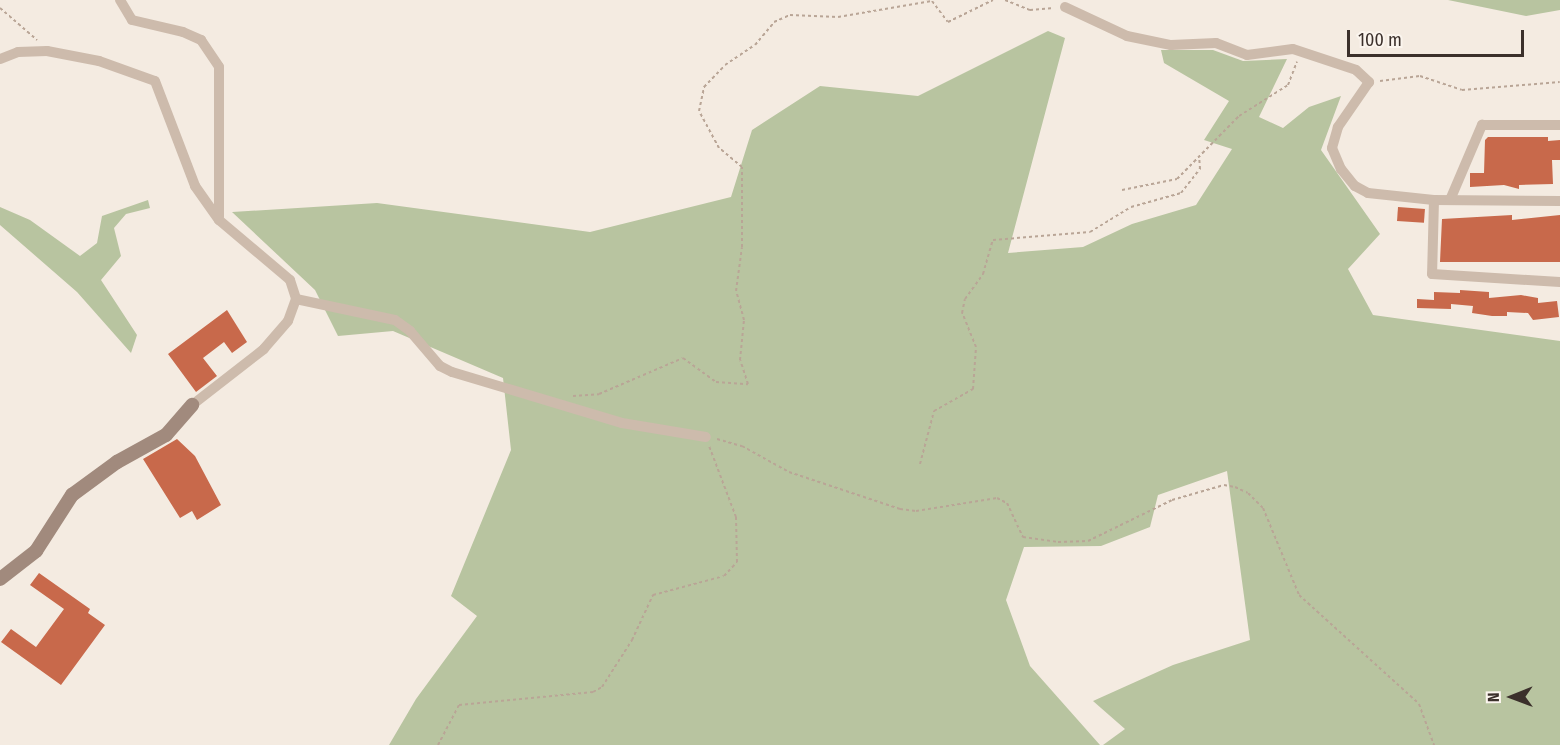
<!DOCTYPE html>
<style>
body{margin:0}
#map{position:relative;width:1560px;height:745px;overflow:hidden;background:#f4ebe1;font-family:"Fira Sans Condensed",sans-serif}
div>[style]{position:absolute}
.green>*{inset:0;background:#b8c4a0}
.building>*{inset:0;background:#c8694b;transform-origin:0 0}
.path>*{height:2px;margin-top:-1px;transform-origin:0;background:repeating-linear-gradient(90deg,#b9a596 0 3px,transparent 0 6px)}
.street>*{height:10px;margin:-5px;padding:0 5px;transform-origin:5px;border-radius:5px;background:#cdbbac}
.secondary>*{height:14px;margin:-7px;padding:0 7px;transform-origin:7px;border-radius:7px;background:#a18a7d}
span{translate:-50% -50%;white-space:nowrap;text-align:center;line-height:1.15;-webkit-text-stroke:4.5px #fbf5ee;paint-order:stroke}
.north{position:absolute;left:1482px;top:667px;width:60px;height:60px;-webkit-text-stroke:4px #fbf5ee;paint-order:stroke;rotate:269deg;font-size:16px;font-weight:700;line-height:24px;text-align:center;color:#3b302b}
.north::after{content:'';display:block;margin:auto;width:21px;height:27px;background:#3b302b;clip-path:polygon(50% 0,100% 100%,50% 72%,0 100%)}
.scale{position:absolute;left:1347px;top:30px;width:177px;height:27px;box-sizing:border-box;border:3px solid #3b302b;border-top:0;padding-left:8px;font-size:18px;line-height:21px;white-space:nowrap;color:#3b302b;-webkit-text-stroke:4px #fbf5ee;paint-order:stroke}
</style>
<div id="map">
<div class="green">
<i style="clip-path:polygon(1448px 0,1560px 0,1560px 10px,1526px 16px)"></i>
<i style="clip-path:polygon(1048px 31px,1065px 38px,1008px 253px,1083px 247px,1132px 224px,1196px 205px,1232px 149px,1204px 140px,1229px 101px,1164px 63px,1161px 50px,1213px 50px,1243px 61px,1287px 59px,1259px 117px,1283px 128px,1309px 107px,1341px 96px,1321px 150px,1380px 234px,1348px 269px,1373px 315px,1560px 341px,1560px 745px,1103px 745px,1125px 729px,1093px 701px,1173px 665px,1250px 640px,1227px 471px,1158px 495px,1150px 527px,1101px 546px,1024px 547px,1006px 600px,1030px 666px,1100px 745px,389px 745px,416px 699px,477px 616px,451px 596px,511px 450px,503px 378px,393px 331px,338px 336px,315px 290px,232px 212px,377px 203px,590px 232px,731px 197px,752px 130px,820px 86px,918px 96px)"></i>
<i style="clip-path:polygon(148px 200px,150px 208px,126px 214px,114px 228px,121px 256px,101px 280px,137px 335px,131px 353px,77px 292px,0 225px,0 207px,30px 220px,80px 256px,97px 243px,102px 216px)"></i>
</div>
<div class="building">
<i style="clip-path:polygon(1488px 137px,1548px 137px,1548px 141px,1560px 140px,1560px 160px,1552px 160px,1553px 184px,1519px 185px,1519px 189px,1504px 185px,1470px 187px,1470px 173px,1484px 173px,1485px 140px)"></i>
<i style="left:1398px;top:207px;width:27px;height:14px;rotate:4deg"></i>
<i style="clip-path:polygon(1512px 215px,1512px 220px,1560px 215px,1560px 262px,1440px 262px,1442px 219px)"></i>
<i style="clip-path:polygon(1460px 290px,1489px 292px,1489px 298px,1521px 295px,1538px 298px,1538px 303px,1557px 301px,1559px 317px,1533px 320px,1528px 313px,1507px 312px,1507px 316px,1492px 316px,1472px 313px,1473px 306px,1451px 304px,1451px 309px,1417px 308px,1417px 299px,1434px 300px,1434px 292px,1460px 293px)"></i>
<i style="clip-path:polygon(227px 310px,247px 342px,232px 353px,224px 342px,203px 358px,217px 376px,196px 392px,168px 354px)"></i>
<i style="clip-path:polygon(177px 439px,195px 456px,221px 505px,197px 520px,192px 511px,180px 518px,143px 459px)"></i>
<i style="clip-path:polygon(39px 573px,90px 609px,88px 613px,105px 625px,61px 685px,1px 642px,11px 629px,36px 647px,64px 609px,30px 585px)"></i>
</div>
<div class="path">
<i style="left:1005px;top:0;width:27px;rotate:22deg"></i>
<i style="left:1030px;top:10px;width:24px;rotate:-5deg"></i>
<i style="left:0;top:8px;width:49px;rotate:40.9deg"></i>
<i style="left:1380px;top:81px;width:40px;rotate:-7.1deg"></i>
<i style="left:1420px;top:76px;width:44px;rotate:18.4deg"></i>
<i style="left:1462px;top:90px;width:98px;rotate:-4.7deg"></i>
<i style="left:1122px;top:190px;width:56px;rotate:-11.3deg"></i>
<i style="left:1177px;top:179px;width:88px;rotate:-45.5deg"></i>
<i style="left:1239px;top:116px;width:58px;rotate:-32.3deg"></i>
<i style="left:1288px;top:85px;width:25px;rotate:-69deg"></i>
<i style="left:573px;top:396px;width:26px;rotate:-4deg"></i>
<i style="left:599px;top:394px;width:91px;rotate:-23.2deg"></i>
<i style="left:683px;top:358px;width:41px;rotate:36deg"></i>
<i style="left:716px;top:382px;width:32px;rotate:4deg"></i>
<i style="left:748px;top:384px;width:25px;rotate:-108deg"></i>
<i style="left:740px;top:360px;width:40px;rotate:-84.3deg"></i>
<i style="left:744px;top:320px;width:30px;rotate:-105deg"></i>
<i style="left:736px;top:291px;width:44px;rotate:-82.2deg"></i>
<i style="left:742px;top:247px;width:80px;rotate:-90deg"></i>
<i style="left:742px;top:167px;width:30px;rotate:-140deg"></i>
<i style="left:719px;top:148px;width:42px;rotate:-118.4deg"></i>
<i style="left:699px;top:111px;width:25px;rotate:-78deg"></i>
<i style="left:704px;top:87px;width:30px;rotate:-46deg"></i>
<i style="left:725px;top:65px;width:36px;rotate:-34deg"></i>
<i style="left:755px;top:45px;width:30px;rotate:-50deg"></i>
<i style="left:774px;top:22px;width:17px;rotate:-24deg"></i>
<i style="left:790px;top:15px;width:48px;rotate:2.4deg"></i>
<i style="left:838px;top:17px;width:95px;rotate:-9.7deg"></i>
<i style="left:932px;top:1px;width:26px;rotate:53deg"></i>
<i style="left:948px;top:22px;width:50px;rotate:-26.1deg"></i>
<i style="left:717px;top:439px;width:26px;rotate:16deg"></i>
<i style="left:742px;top:446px;width:54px;rotate:29deg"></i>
<i style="left:789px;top:472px;width:117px;rotate:18.4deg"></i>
<i style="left:900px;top:509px;width:16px;rotate:7deg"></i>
<i style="left:916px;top:511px;width:82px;rotate:-9.1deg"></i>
<i style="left:997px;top:498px;width:11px;rotate:27deg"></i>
<i style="left:1007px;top:503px;width:38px;rotate:65deg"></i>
<i style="left:1023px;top:537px;width:35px;rotate:8deg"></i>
<i style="left:1058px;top:542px;width:30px;rotate:-2deg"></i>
<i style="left:1088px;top:541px;width:93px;rotate:-26deg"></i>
<i style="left:1172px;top:500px;width:54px;rotate:-16.1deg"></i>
<i style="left:1224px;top:485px;width:11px;rotate:10deg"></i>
<i style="left:1235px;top:487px;width:14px;rotate:25deg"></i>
<i style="left:1248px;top:493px;width:21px;rotate:45deg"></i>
<i style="left:1263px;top:508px;width:94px;rotate:67.5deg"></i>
<i style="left:1299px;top:595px;width:162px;rotate:42.2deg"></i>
<i style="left:1419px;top:704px;width:44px;rotate:69.9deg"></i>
<i style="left:920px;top:464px;width:55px;rotate:-75.2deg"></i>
<i style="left:934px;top:411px;width:45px;rotate:-29.4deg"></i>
<i style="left:973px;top:389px;width:42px;rotate:-85.9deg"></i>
<i style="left:976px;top:347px;width:37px;rotate:-112deg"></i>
<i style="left:962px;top:313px;width:14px;rotate:-78deg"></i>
<i style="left:965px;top:299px;width:31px;rotate:-54deg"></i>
<i style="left:983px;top:274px;width:35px;rotate:-74deg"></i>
<i style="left:993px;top:240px;width:97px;rotate:-4.7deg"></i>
<i style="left:1090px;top:232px;width:48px;rotate:-31.4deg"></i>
<i style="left:1131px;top:207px;width:52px;rotate:-15.6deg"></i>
<i style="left:1181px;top:193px;width:31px;rotate:-52deg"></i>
<i style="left:1200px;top:169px;width:13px;rotate:-94deg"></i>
<i style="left:438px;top:745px;width:45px;rotate:-62.3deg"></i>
<i style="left:459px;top:705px;width:135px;rotate:-5.5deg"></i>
<i style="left:593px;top:692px;width:10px;rotate:-29deg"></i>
<i style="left:602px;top:687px;width:56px;rotate:-57.4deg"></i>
<i style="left:632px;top:640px;width:50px;rotate:-65deg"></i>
<i style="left:653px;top:595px;width:73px;rotate:-15deg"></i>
<i style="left:724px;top:576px;width:19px;rotate:-47deg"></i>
<i style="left:737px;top:562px;width:45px;rotate:-91.3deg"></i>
<i style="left:736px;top:517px;width:76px;rotate:-110.8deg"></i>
</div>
<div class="street">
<i style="left:120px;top:0;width:23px;rotate:59deg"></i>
<i style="left:132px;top:20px;width:52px;rotate:13.2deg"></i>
<i style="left:183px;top:32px;width:20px;rotate:24deg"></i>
<i style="left:201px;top:40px;width:32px;rotate:56deg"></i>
<i style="left:219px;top:67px;width:150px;rotate:90deg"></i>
<i style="left:1065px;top:7px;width:68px;rotate:25.1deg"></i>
<i style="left:1127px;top:36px;width:45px;rotate:11.6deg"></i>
<i style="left:1171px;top:45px;width:45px;rotate:-2.5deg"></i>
<i style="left:1216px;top:43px;width:33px;rotate:21deg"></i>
<i style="left:1247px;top:55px;width:46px;rotate:-7.4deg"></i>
<i style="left:1293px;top:49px;width:66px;rotate:18.4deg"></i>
<i style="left:1356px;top:70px;width:18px;rotate:43deg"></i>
<i style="left:1369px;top:82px;width:55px;rotate:124.6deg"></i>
<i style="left:1338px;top:127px;width:22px;rotate:106deg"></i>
<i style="left:1332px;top:148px;width:23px;rotate:67deg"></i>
<i style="left:1341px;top:169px;width:22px;rotate:51deg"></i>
<i style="left:1355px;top:186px;width:15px;rotate:28deg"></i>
<i style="left:1368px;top:193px;width:66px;rotate:6.1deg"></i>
<i style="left:1434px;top:200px;width:126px;rotate:0.5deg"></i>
<i style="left:0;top:59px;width:19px;rotate:-21deg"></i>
<i style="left:18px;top:52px;width:29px;rotate:-2deg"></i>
<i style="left:47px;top:51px;width:53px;rotate:10.9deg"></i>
<i style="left:99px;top:61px;width:59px;rotate:19.7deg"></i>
<i style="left:155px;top:81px;width:112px;rotate:69.1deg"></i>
<i style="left:195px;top:186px;width:42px;rotate:54.8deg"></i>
<i style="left:219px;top:220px;width:93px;rotate:40.2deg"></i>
<i style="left:290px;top:280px;width:20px;rotate:72deg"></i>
<i style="left:296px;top:299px;width:23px;rotate:110deg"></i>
<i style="left:288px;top:321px;width:37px;rotate:131deg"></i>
<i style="left:264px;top:349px;width:91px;rotate:142.1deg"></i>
<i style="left:1434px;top:200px;width:74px;rotate:91.5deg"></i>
<i style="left:1432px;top:274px;width:128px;rotate:3.6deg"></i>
<i style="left:1450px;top:200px;width:82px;rotate:-66.9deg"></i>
<i style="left:1482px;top:125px;width:78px"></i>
<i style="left:296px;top:299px;width:101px;rotate:12deg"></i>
<i style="left:395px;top:320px;width:19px;rotate:36deg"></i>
<i style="left:410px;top:331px;width:46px;rotate:49.4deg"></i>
<i style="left:440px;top:366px;width:13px;rotate:27deg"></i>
<i style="left:452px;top:372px;width:177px;rotate:16.7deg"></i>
<i style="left:622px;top:423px;width:85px;rotate:9.5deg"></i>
</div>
<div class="secondary">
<i style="left:0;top:579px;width:46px;rotate:-37.9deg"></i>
<i style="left:36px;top:551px;width:67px;rotate:-57.3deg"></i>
<i style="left:72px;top:495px;width:56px;rotate:-36.3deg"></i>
<i style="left:117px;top:462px;width:56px;rotate:-28.9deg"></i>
<i style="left:166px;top:435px;width:40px;rotate:-49deg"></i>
</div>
<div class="north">N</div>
<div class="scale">100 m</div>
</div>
